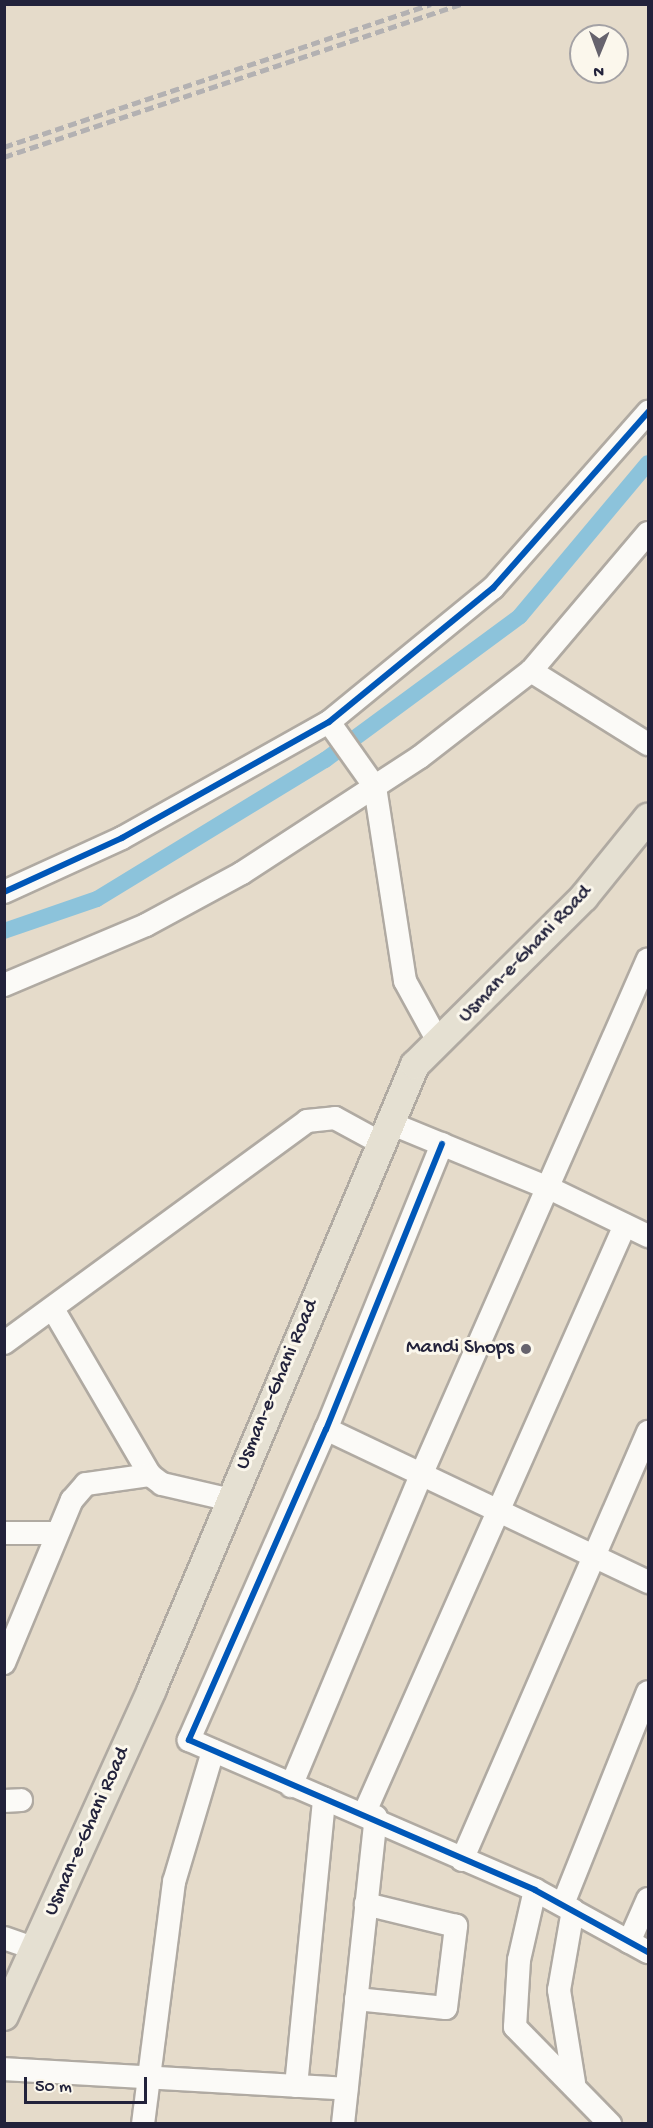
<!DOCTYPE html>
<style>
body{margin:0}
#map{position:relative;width:653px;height:2128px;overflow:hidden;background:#e5dbca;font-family:"Gochi Hand",sans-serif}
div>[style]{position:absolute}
.canal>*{height:16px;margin:-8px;padding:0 8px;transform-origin:8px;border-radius:8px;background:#8cc3db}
.roads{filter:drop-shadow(2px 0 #b0aaa2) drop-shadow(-2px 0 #b0aaa2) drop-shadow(0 2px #b0aaa2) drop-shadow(0 -2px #b0aaa2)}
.minor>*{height:22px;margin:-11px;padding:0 11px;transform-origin:11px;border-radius:11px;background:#fbfaf7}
.major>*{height:28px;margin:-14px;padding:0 14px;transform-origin:14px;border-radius:14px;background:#e5e0d2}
.rail>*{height:4.5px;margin-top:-2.25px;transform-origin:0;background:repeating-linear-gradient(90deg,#b3b1b2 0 9px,transparent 0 13.5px)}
.cycleway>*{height:6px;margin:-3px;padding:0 3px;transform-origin:3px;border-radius:3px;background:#0057b8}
.dots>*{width:16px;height:16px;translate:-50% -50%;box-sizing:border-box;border:3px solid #fbf7ec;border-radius:50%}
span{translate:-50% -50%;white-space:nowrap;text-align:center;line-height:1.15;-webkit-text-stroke:6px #fbf7ec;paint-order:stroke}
.street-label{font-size:21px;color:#22223b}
.poi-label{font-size:21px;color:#22223b}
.right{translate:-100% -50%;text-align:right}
.frame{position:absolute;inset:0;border:6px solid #22223b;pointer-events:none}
.north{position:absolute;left:569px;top:24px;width:60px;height:60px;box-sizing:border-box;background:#fbf7ec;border:2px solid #a4a2a5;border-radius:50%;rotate:181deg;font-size:16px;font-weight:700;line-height:24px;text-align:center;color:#22223b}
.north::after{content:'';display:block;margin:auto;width:21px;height:27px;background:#66636d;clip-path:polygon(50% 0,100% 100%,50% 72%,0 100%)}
.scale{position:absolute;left:24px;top:2077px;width:123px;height:27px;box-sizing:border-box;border:3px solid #22223b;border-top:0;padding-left:8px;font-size:18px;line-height:21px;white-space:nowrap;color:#22223b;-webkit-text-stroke:4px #fbf7ec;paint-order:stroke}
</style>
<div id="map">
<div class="canal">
<i style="left:4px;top:931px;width:98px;rotate:-19deg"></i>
<i style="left:97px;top:899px;width:267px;rotate:-31.4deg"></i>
<i style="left:325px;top:760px;width:242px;rotate:-36.4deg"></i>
<i style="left:520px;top:616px;width:199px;rotate:-50.1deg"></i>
</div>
<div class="roads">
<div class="minor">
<i style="left:531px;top:671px;width:138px;rotate:32deg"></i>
<i style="left:329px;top:722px;width:80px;rotate:54.7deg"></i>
<i style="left:375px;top:787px;width:196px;rotate:81.2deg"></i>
<i style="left:405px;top:981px;width:71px;rotate:61.3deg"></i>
<i style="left:4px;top:892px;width:130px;rotate:-24.6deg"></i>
<i style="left:122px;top:838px;width:237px;rotate:-29.3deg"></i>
<i style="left:329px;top:722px;width:212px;rotate:-39.3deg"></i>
<i style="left:493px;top:588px;width:235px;rotate:-48.6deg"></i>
<i style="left:4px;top:985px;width:154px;rotate:-22.9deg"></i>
<i style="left:146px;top:925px;width:109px;rotate:-28.4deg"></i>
<i style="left:242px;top:873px;width:212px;rotate:-33.1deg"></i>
<i style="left:420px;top:757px;width:140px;rotate:-37.8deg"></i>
<i style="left:531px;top:671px;width:181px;rotate:-49.7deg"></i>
<i style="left:390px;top:1123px;width:174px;rotate:22.3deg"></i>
<i style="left:551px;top:1189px;width:108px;rotate:25.9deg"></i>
<i style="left:442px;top:1144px;width:308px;rotate:112.1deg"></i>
<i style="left:326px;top:1429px;width:340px;rotate:113.8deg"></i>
<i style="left:189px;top:1740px;width:377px;rotate:23.4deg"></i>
<i style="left:535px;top:1890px;width:129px;rotate:28.8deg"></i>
<i style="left:53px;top:1309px;width:192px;rotate:59.7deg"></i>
<i style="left:150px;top:1475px;width:15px;rotate:37deg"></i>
<i style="left:162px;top:1484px;width:71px;rotate:13.1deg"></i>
<i style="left:4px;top:1343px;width:376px;rotate:-36.2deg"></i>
<i style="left:307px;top:1121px;width:28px;rotate:-6deg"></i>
<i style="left:335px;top:1118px;width:52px;rotate:28.5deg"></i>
<i style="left:326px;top:1429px;width:357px;rotate:25.4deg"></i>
<i style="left:4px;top:1533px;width:53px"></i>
<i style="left:4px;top:1663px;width:177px;rotate:-67.4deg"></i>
<i style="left:72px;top:1500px;width:21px;rotate:-49deg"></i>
<i style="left:86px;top:1484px;width:65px;rotate:-8deg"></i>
<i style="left:291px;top:1786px;width:339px;rotate:-67.3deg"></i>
<i style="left:422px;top:1473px;width:561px;rotate:-66.27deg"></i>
<i style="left:4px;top:1801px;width:17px;rotate:-3deg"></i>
<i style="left:364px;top:1814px;width:644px;rotate:-66.1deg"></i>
<i style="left:462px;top:1860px;width:467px;rotate:-66.5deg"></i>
<i style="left:535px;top:1890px;width:72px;rotate:102.9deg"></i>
<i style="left:519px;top:1960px;width:67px;rotate:93.4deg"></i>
<i style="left:515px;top:2027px;width:136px;rotate:45.6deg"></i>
<i style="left:563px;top:1904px;width:228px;rotate:-68.2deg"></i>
<i style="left:573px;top:1910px;width:81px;rotate:99.9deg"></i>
<i style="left:559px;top:1990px;width:94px;rotate:80.8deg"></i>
<i style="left:4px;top:1938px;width:34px;rotate:19deg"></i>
<i style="left:629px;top:1942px;width:47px;rotate:-66.2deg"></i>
<i style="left:356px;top:1999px;width:90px;rotate:5.7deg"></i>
<i style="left:446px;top:2008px;width:83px;rotate:-83deg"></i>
<i style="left:456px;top:1926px;width:93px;rotate:-166.3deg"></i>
<i style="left:4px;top:2069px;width:343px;rotate:3.3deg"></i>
<i style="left:296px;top:2086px;width:289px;rotate:-84.4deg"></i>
<i style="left:143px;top:2124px;width:244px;rotate:-82.7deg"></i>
<i style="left:174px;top:1882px;width:137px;rotate:-73.4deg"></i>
<i style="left:343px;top:2124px;width:309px;rotate:-83.9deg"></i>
</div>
<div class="major">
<i style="left:4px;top:2016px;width:359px;rotate:-65.6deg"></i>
<i style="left:152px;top:1689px;width:677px;rotate:-67.15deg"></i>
<i style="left:415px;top:1065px;width:238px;rotate:-44.8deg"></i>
<i style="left:584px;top:897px;width:102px;rotate:-51deg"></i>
</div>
</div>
<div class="rail">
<i style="left:4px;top:147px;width:450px;rotate:-18.5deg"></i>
<i style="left:4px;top:157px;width:483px;rotate:-18.5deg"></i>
</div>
<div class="cycleway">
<i style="left:4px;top:892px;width:130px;rotate:-24.6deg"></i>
<i style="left:122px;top:838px;width:237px;rotate:-29.3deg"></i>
<i style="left:329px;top:722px;width:212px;rotate:-39.3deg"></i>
<i style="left:493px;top:588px;width:235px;rotate:-48.6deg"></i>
<i style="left:442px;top:1144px;width:308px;rotate:112.1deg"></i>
<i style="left:326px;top:1429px;width:340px;rotate:113.8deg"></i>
<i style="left:189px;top:1740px;width:377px;rotate:23.4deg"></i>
<i style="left:535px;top:1890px;width:129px;rotate:28.8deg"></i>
</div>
<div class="dots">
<i style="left:526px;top:1349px;background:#66636d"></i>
</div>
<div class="street-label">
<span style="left:526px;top:955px;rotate:-46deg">Usman-e-Ghani Road</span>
<span style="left:278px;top:1385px;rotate:-67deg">Usman-e-Ghani Road</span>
<span style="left:88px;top:1832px;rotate:-66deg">Usman-e-Ghani Road</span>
</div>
<div class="poi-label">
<span class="right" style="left:514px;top:1349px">Mandi Shops</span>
</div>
<div class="frame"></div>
<div class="north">N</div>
<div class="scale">50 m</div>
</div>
